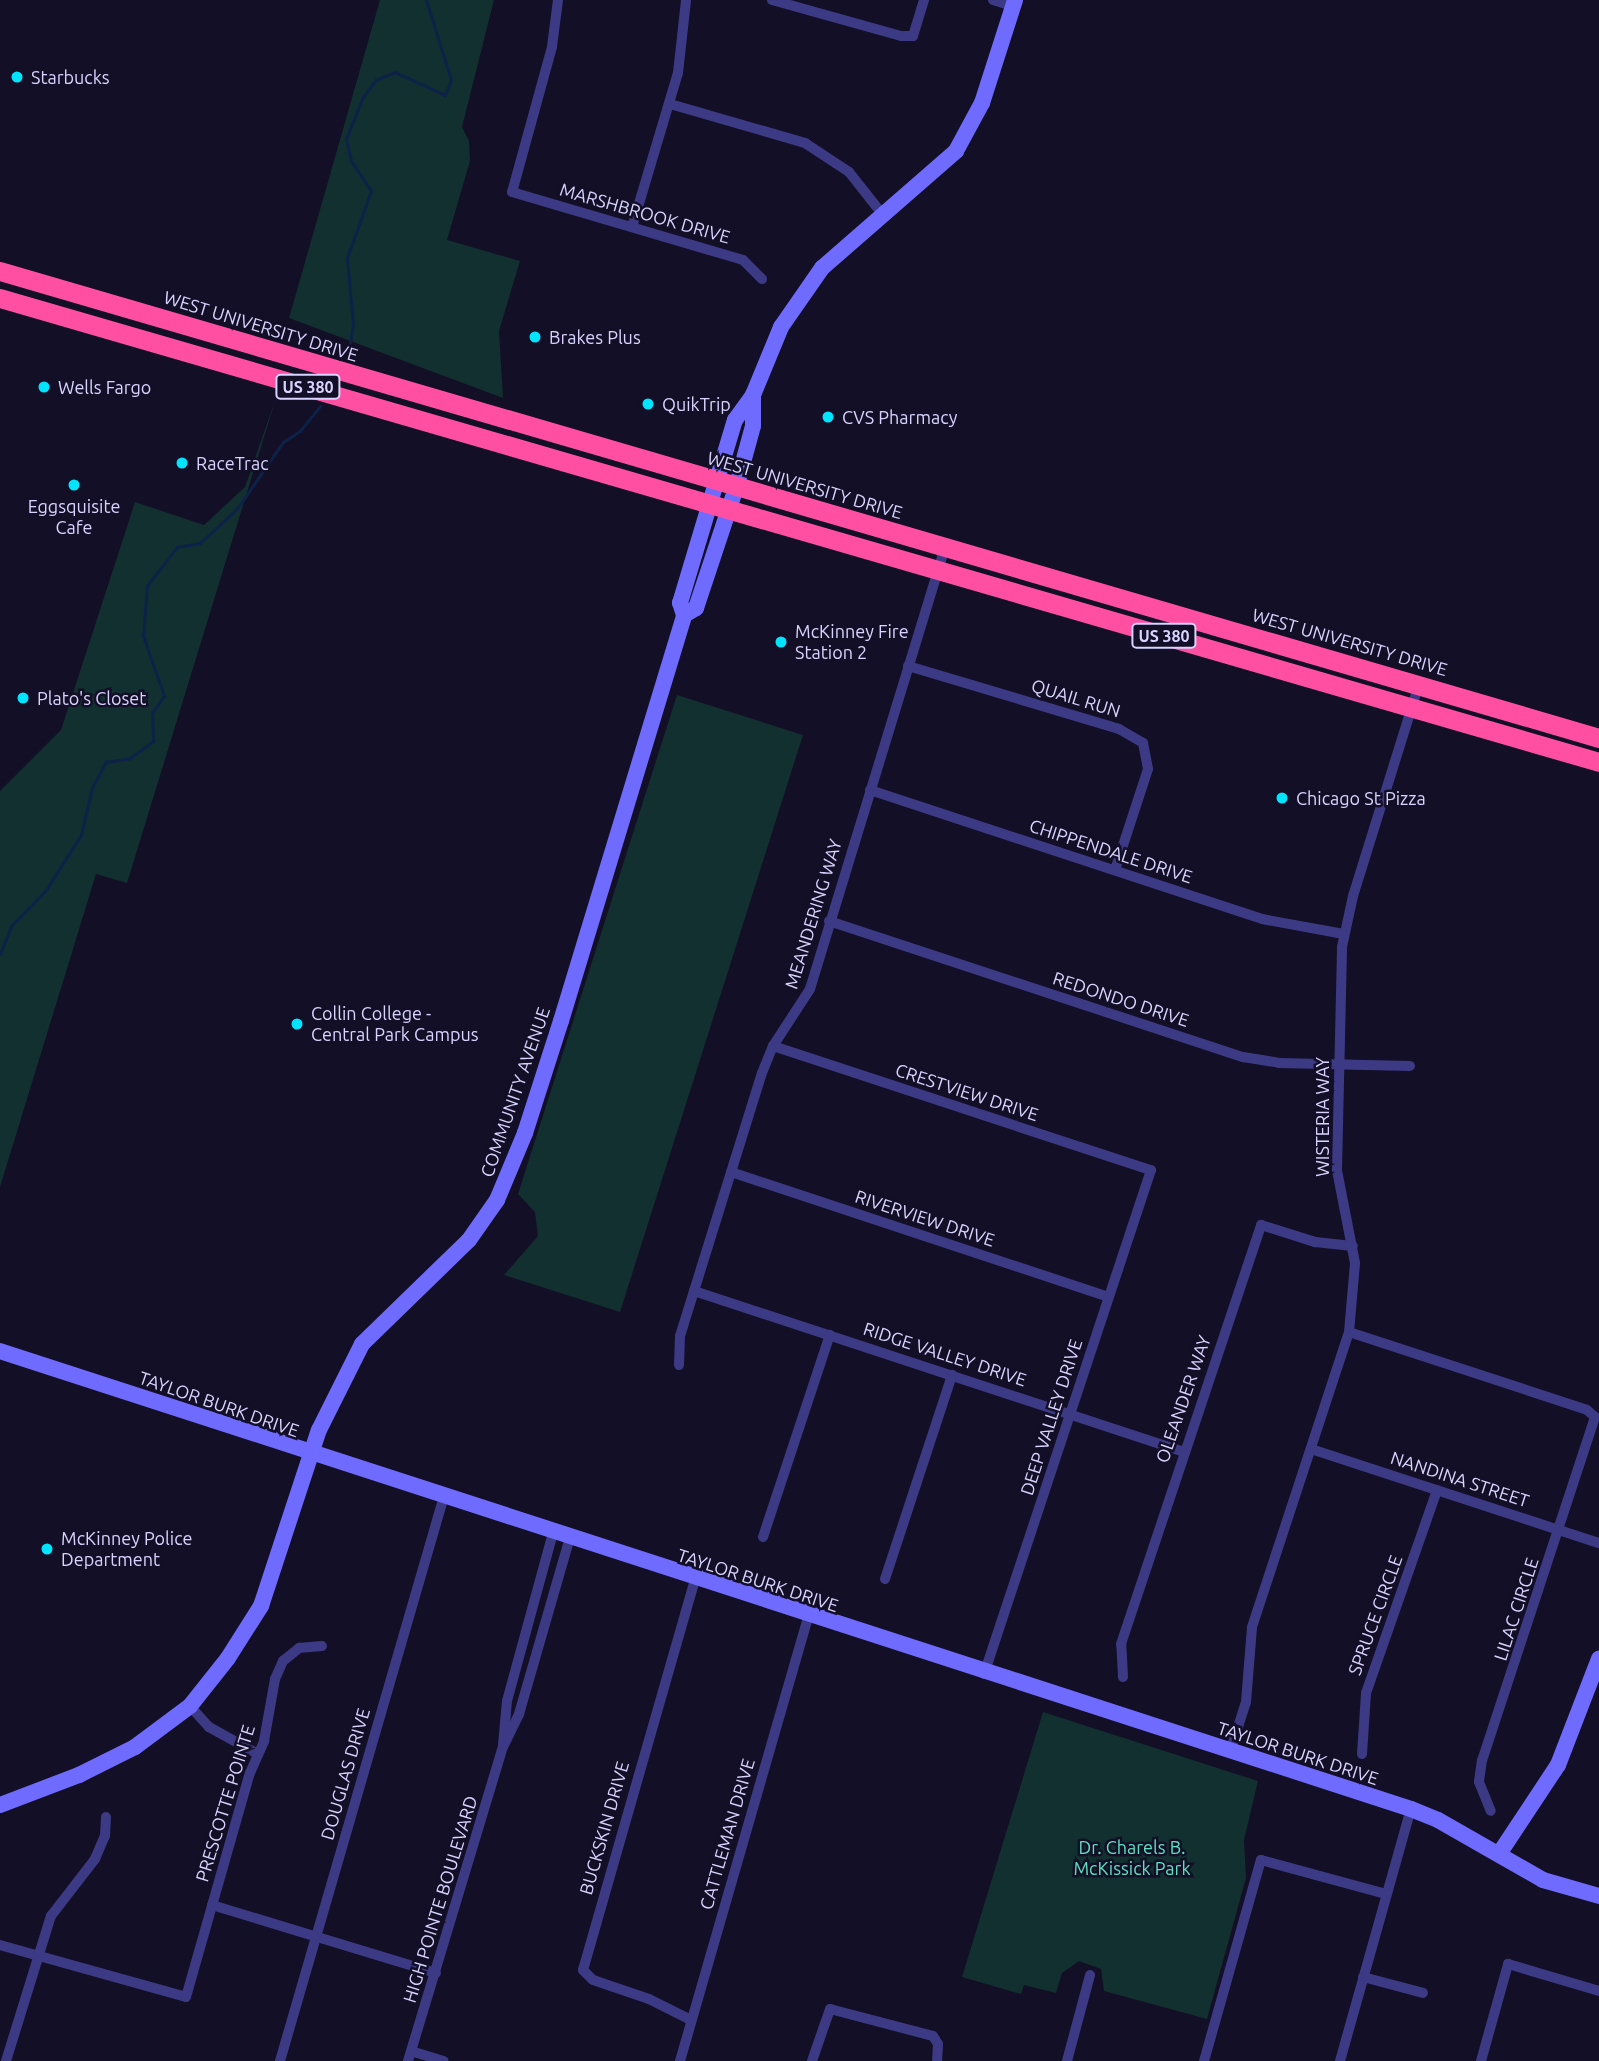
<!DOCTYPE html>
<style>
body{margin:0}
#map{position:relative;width:1599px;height:2061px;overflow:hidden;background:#130f26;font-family:Ubuntu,sans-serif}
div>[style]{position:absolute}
.green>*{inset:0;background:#12302f}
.stream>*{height:2.5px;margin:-1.25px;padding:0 1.25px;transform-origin:1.25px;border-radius:1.25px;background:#0c2248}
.street>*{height:10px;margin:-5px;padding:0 5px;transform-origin:5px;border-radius:5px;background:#3d3a85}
.secondary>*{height:16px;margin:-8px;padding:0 8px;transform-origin:8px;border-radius:8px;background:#6f6bff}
.highway>*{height:19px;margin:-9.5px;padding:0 9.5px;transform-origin:9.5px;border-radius:9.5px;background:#ff4fa3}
.dots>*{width:19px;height:19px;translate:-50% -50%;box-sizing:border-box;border:4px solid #130f26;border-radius:50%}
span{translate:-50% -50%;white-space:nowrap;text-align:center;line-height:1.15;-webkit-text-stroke:5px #130f26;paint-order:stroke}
.shield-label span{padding:2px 5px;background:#130f26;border:2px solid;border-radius:5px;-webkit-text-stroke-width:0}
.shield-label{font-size:16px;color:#d9d4ff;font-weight:700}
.poi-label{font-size:18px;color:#d9d4ff}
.left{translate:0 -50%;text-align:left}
.street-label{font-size:18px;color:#d9d4ff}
.park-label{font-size:18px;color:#5fe0c0}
</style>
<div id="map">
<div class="green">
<i style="clip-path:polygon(380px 0,494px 0,462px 127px,469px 141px,470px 161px,447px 240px,520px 261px,499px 331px,503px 398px,289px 318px)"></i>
<i style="clip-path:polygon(276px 398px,127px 883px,96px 874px,0 1187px,0 791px,61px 730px,135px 502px,204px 525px,245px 487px)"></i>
<i style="clip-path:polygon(677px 695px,803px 735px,620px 1312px,504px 1275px,538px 1236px,535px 1212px,518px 1194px)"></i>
<i style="clip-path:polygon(1043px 1712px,1258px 1781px,1244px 1840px,1246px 1878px,1207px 2019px,1104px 1991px,1101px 1969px,1079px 1961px,1062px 1973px,1056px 1993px,1024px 1985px,1021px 1994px,962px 1977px)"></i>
</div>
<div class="stream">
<i style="left:349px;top:349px;width:24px;rotate:-81deg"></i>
<i style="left:353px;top:325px;width:67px;rotate:-95.1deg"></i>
<i style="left:347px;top:258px;width:71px;rotate:-70.3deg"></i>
<i style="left:371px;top:191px;width:36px;rotate:-124deg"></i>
<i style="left:351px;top:161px;width:23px;rotate:-103deg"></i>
<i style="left:346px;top:139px;width:45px;rotate:-68deg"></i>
<i style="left:363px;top:97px;width:21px;rotate:-53deg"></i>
<i style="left:376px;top:80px;width:21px;rotate:-23deg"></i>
<i style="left:395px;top:72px;width:55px;rotate:24.7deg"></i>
<i style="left:445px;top:95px;width:16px;rotate:-68deg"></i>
<i style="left:451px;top:80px;width:84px;rotate:-107.4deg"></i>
<i style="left:0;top:954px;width:31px;rotate:-68deg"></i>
<i style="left:12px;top:925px;width:49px;rotate:-45.8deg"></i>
<i style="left:46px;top:890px;width:65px;rotate:-57.5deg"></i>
<i style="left:81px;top:835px;width:48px;rotate:-76.8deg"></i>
<i style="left:92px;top:788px;width:30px;rotate:-62deg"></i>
<i style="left:106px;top:762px;width:24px;rotate:-9deg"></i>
<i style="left:130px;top:758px;width:29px;rotate:-36deg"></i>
<i style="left:153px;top:741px;width:28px;rotate:-92deg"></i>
<i style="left:152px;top:713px;width:21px;rotate:-55deg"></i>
<i style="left:164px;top:696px;width:64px;rotate:-109.3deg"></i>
<i style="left:143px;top:636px;width:50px;rotate:-85.4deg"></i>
<i style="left:147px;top:586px;width:49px;rotate:-52.4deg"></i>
<i style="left:177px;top:547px;width:23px;rotate:-10deg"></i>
<i style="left:200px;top:543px;width:50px;rotate:-42.6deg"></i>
<i style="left:237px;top:509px;width:81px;rotate:-55.5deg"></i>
<i style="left:283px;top:442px;width:20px;rotate:-33deg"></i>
<i style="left:300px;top:431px;width:32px;rotate:-51deg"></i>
</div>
<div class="street">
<i style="left:558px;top:0;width:47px;rotate:97.3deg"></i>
<i style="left:552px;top:47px;width:150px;rotate:105.4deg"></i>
<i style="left:512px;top:192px;width:241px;rotate:16.4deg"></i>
<i style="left:743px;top:260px;width:27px;rotate:45deg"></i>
<i style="left:772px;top:0;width:134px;rotate:15.6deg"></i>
<i style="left:901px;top:36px;width:12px"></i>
<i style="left:913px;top:36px;width:38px;rotate:-73deg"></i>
<i style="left:993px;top:0;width:21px;rotate:17deg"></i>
<i style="left:670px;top:104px;width:141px;rotate:16.1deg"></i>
<i style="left:805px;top:143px;width:53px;rotate:33.4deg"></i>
<i style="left:849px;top:172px;width:55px;rotate:51.7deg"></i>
<i style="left:632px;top:227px;width:161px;rotate:-73.4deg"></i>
<i style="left:678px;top:73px;width:73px;rotate:-83.7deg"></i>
<i style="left:908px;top:666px;width:220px;rotate:16.6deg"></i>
<i style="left:1119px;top:729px;width:28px;rotate:30deg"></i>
<i style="left:1143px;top:743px;width:26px;rotate:79deg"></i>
<i style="left:1148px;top:769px;width:106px;rotate:108.1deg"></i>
<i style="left:870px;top:790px;width:413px;rotate:18.2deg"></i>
<i style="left:1262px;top:919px;width:83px;rotate:10.4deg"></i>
<i style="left:829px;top:921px;width:436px;rotate:18.2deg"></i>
<i style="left:1243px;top:1057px;width:36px;rotate:9deg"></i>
<i style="left:1279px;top:1063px;width:131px;rotate:1.3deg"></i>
<i style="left:773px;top:1046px;width:398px;rotate:18.2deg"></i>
<i style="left:1151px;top:1170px;width:531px;rotate:108.33deg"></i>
<i style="left:731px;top:1172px;width:397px;rotate:18.3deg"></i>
<i style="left:694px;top:1291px;width:516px;rotate:18.19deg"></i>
<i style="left:1349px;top:1332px;width:250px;rotate:18.1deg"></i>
<i style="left:1587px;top:1410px;width:11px;rotate:41deg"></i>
<i style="left:1595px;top:1417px;width:361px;rotate:108.2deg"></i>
<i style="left:1482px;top:1760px;width:22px;rotate:98deg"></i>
<i style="left:1479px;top:1782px;width:31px;rotate:68deg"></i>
<i style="left:679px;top:1365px;width:29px;rotate:-88deg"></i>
<i style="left:680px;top:1336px;width:275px;rotate:-72.7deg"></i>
<i style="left:762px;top:1073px;width:29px;rotate:-68deg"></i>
<i style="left:773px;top:1046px;width:68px;rotate:-57deg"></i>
<i style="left:810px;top:989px;width:462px;rotate:-73deg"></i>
<i style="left:1311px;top:1449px;width:303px;rotate:18.1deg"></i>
<i style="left:763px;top:1537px;width:213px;rotate:-71.7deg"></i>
<i style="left:885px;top:1579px;width:215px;rotate:-71.8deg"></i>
<i style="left:1123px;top:1677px;width:33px;rotate:-93deg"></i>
<i style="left:1121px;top:1644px;width:442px;rotate:-71.5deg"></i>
<i style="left:1261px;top:1225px;width:57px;rotate:17.5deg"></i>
<i style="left:1315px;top:1242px;width:38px;rotate:6deg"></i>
<i style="left:190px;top:1706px;width:28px;rotate:48deg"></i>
<i style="left:209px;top:1727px;width:56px;rotate:28.9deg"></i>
<i style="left:503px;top:1745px;width:44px;rotate:-84.8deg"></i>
<i style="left:507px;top:1701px;width:174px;rotate:-74.7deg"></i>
<i style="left:1230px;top:1752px;width:52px;rotate:-72.3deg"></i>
<i style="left:1246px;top:1702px;width:75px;rotate:-85.4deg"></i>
<i style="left:1252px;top:1627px;width:311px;rotate:-71.8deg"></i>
<i style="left:1349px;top:1332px;width:69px;rotate:-85deg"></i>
<i style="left:1355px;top:1263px;width:95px;rotate:-101deg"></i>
<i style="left:1337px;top:1170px;width:223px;rotate:-88.7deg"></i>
<i style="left:1342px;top:947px;width:52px;rotate:-77.8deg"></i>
<i style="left:1353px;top:896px;width:222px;rotate:-72.7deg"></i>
<i style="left:1362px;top:1754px;width:61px;rotate:-86.2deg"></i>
<i style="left:1366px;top:1693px;width:215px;rotate:-70.7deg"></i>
<i style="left:212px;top:1905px;width:234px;rotate:16.9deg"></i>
<i style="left:0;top:1945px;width:193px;rotate:15.6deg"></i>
<i style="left:186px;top:1997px;width:233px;rotate:-74.1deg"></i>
<i style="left:250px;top:1773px;width:35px;rotate:-66deg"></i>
<i style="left:264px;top:1741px;width:63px;rotate:-79.9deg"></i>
<i style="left:275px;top:1679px;width:20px;rotate:-66deg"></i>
<i style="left:283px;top:1661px;width:21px;rotate:-39deg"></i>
<i style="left:299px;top:1648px;width:23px;rotate:-5deg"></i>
<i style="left:1363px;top:1977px;width:62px;rotate:14.9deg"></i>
<i style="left:691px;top:2020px;width:47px;rotate:-153.4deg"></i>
<i style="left:649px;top:1999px;width:59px;rotate:-161.3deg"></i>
<i style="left:593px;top:1980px;width:14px;rotate:-135deg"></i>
<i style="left:583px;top:1970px;width:407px;rotate:-74deg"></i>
<i style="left:411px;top:2051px;width:34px;rotate:17deg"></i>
<i style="left:6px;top:2061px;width:152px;rotate:-72.8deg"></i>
<i style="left:51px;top:1916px;width:72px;rotate:-52.3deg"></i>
<i style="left:95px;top:1859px;width:25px;rotate:-67deg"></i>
<i style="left:105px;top:1836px;width:19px;rotate:-87deg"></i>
<i style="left:280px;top:2061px;width:588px;rotate:-73.81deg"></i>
<i style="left:408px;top:2061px;width:328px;rotate:-73.2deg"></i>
<i style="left:503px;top:1747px;width:37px;rotate:-64deg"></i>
<i style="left:519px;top:1714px;width:184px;rotate:-73.9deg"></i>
<i style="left:680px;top:2061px;width:462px;rotate:-73.9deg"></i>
<i style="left:812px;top:2061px;width:55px;rotate:-70.9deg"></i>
<i style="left:830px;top:2009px;width:106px;rotate:14.7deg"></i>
<i style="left:933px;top:2036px;width:9px;rotate:58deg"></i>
<i style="left:938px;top:2044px;width:17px;rotate:93deg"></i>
<i style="left:1067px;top:2061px;width:89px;rotate:-75deg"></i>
<i style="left:1204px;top:2061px;width:209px;rotate:-74.2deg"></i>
<i style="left:1261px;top:1860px;width:130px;rotate:15.2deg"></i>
<i style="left:1340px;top:2061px;width:262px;rotate:-74.3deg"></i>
<i style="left:1481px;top:2061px;width:101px;rotate:-74.4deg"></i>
<i style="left:1508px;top:1964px;width:95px;rotate:16.5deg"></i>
</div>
<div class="secondary">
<i style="left:684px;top:615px;width:14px;rotate:-30deg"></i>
<i style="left:696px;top:608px;width:126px;rotate:-71.6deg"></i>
<i style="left:736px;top:488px;width:64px;rotate:-74.7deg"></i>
<i style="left:753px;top:426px;width:31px;rotate:-90deg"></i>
<i style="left:0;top:1351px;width:1483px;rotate:17.98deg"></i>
<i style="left:1411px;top:1809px;width:29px;rotate:22deg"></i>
<i style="left:1438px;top:1820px;width:121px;rotate:29.7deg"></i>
<i style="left:1543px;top:1880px;width:58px;rotate:15.9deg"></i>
<i style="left:0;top:1805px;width:85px;rotate:-20.8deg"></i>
<i style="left:79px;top:1775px;width:63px;rotate:-26.6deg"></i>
<i style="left:135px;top:1747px;width:69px;rotate:-36.7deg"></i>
<i style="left:190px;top:1706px;width:61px;rotate:-51.6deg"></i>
<i style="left:228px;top:1658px;width:62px;rotate:-57.6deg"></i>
<i style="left:261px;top:1606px;width:185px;rotate:-71.8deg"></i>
<i style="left:319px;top:1430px;width:96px;rotate:-63.4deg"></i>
<i style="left:362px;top:1344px;width:149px;rotate:-44.2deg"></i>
<i style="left:469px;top:1240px;width:49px;rotate:-55deg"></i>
<i style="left:497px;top:1200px;width:73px;rotate:-67.3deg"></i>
<i style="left:525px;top:1133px;width:118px;rotate:-72.2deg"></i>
<i style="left:561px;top:1021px;width:424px;rotate:-73.1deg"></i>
<i style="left:684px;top:615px;width:13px;rotate:-108deg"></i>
<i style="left:680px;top:603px;width:191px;rotate:-73.3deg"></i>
<i style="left:735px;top:420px;width:31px;rotate:-54deg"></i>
<i style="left:753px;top:395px;width:74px;rotate:-67.6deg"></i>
<i style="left:781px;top:327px;width:72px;rotate:-55.2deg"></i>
<i style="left:822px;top:268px;width:178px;rotate:-41.1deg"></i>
<i style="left:956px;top:151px;width:55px;rotate:-61.6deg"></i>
<i style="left:982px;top:103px;width:108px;rotate:-72.2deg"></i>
<i style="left:1499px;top:1854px;width:107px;rotate:-56.5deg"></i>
<i style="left:1558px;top:1765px;width:114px;rotate:-68.9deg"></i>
</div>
<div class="highway">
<i style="left:0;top:271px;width:1666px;rotate:16.28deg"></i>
<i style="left:0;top:298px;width:1665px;rotate:16.18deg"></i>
</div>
<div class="dots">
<i style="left:17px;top:77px;background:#00e5ff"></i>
<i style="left:535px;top:337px;background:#00e5ff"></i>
<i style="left:44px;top:387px;background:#00e5ff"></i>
<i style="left:648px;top:404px;background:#00e5ff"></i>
<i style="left:828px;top:417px;background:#00e5ff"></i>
<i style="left:182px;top:463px;background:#00e5ff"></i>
<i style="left:74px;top:485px;background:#00e5ff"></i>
<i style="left:781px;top:642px;background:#00e5ff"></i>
<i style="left:23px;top:698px;background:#00e5ff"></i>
<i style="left:1282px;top:798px;background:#00e5ff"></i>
<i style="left:297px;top:1024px;background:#00e5ff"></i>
<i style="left:47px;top:1549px;background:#00e5ff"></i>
</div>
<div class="shield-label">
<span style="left:308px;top:387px">US 380</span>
<span style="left:1164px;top:636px">US 380</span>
</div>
<div class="poi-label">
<span class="left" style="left:31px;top:77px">Starbucks</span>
<span class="left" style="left:549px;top:337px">Brakes Plus</span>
<span class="left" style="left:58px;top:387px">Wells Fargo</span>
<span class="left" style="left:662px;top:404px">QuikTrip</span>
<span class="left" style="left:842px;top:417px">CVS Pharmacy</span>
<span class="left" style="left:196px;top:463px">RaceTrac</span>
<span style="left:74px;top:517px">Eggsquisite<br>Cafe</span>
<span class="left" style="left:795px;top:642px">McKinney Fire<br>Station 2</span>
<span class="left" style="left:37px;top:698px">Plato's Closet</span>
<span class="left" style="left:1296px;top:798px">Chicago St Pizza</span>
<span class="left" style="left:311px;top:1024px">Collin College -<br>Central Park Campus</span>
<span class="left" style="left:61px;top:1549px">McKinney Police<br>Department</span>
</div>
<div class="street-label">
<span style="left:645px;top:213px;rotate:16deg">MARSHBROOK DRIVE</span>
<span style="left:261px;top:326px;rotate:17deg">WEST UNIVERSITY DRIVE</span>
<span style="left:805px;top:485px;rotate:16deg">WEST UNIVERSITY DRIVE</span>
<span style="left:1350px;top:642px;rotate:16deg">WEST UNIVERSITY DRIVE</span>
<span style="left:1076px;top:698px;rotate:17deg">QUAIL RUN</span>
<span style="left:1111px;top:851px;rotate:18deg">CHIPPENDALE DRIVE</span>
<span style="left:813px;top:914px;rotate:-73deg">MEANDERING WAY</span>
<span style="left:1121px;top:999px;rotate:18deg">REDONDO DRIVE</span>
<span style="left:515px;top:1092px;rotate:-71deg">COMMUNITY AVENUE</span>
<span style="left:967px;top:1092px;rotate:18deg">CRESTVIEW DRIVE</span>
<span style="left:1322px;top:1117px;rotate:-90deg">WISTERIA WAY</span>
<span style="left:925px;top:1218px;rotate:18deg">RIVERVIEW DRIVE</span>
<span style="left:945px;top:1354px;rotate:18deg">RIDGE VALLEY DRIVE</span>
<span style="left:1183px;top:1399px;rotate:-71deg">OLEANDER WAY</span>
<span style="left:219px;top:1404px;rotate:19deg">TAYLOR BURK DRIVE</span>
<span style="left:1051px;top:1417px;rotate:-72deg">DEEP VALLEY DRIVE</span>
<span style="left:1460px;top:1479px;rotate:18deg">NANDINA STREET</span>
<span style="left:758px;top:1580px;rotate:18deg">TAYLOR BURK DRIVE</span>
<span style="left:1516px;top:1609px;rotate:-72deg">LILAC CIRCLE</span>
<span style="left:1375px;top:1615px;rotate:-70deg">SPRUCE CIRCLE</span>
<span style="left:1298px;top:1753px;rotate:18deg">TAYLOR BURK DRIVE</span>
<span style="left:345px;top:1774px;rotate:-74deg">DOUGLAS DRIVE</span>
<span style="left:225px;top:1803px;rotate:-73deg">PRESCOTTE POINTE</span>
<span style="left:604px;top:1828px;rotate:-74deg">BUCKSKIN DRIVE</span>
<span style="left:727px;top:1834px;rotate:-74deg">CATTLEMAN DRIVE</span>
<span style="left:440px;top:1899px;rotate:-73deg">HIGH POINTE BOULEVARD</span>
</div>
<div class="park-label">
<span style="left:1132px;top:1858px">Dr. Charels B.<br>McKissick Park</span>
</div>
</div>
